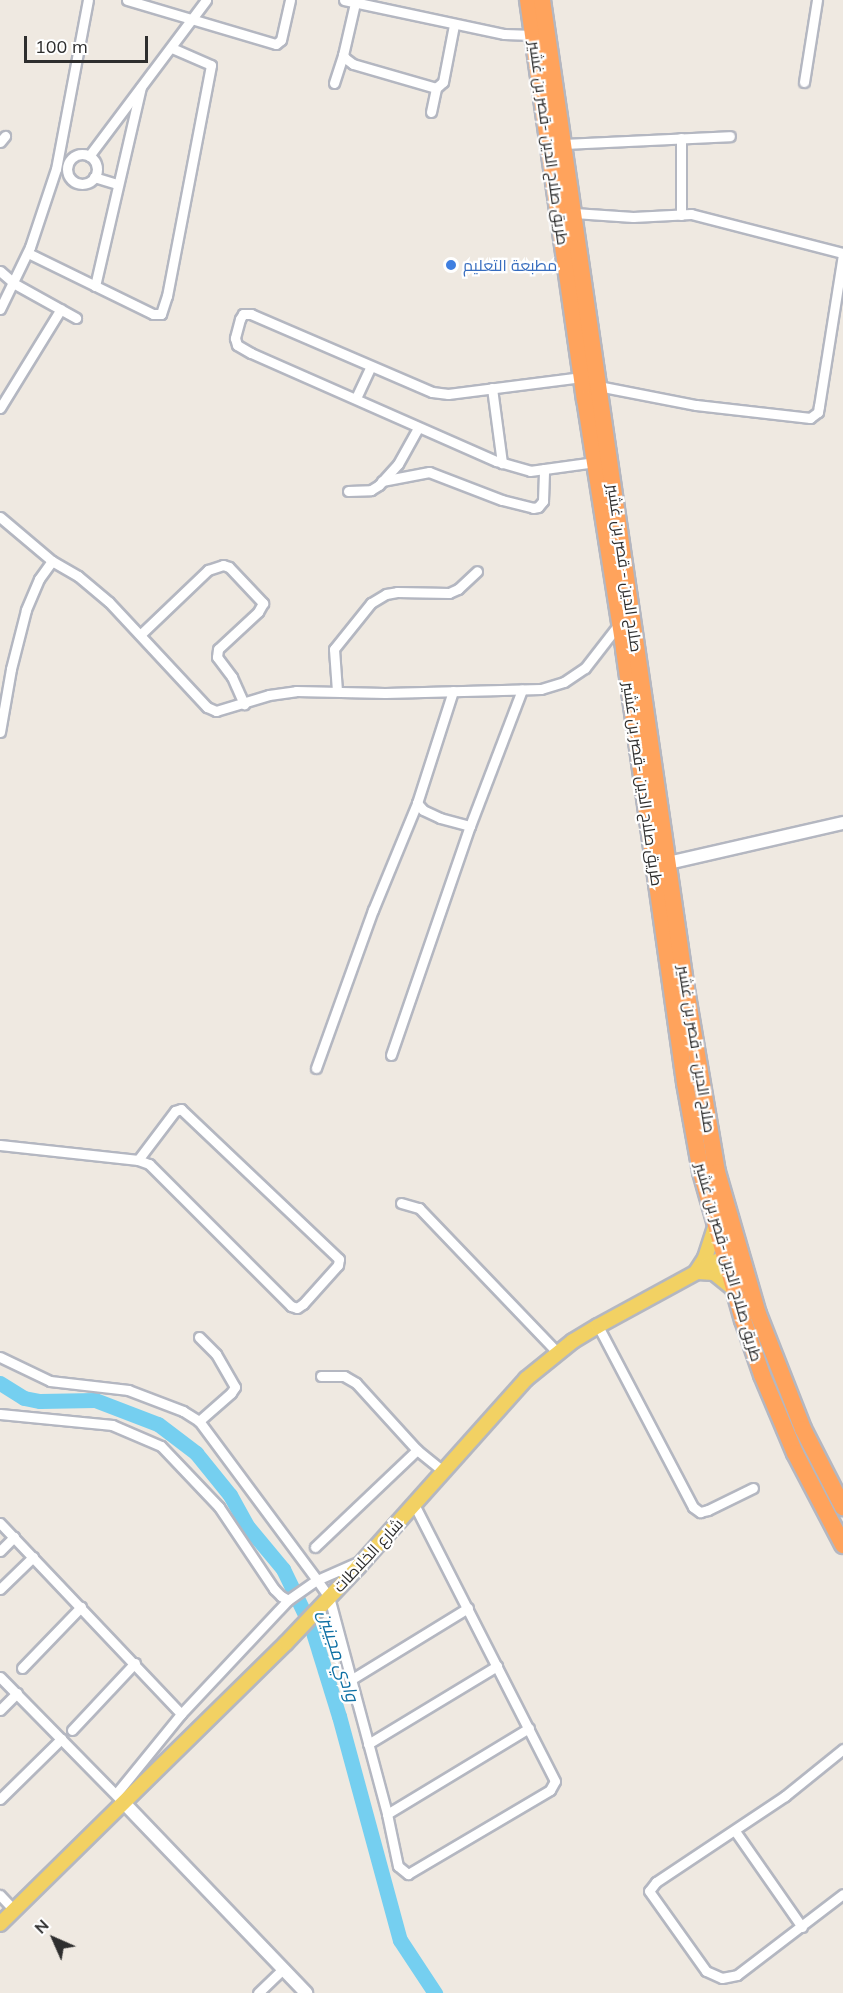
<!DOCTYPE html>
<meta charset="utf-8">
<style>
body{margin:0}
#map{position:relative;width:843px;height:1993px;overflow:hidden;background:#efe9e1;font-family:Mulish,Cairo,sans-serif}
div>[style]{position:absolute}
.river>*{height:15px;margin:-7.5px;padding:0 7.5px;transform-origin:7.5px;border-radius:7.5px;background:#75cff0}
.roads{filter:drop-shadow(2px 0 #b4b7c1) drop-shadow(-2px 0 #b4b7c1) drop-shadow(0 2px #b4b7c1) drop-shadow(0 -2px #b4b7c1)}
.street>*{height:9px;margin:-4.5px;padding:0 4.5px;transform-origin:4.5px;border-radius:4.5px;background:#fff}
.street>.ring{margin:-4.5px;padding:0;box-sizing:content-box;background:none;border:9px solid #fff;border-radius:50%}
.secondary>*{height:12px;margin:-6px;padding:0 6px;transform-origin:6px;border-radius:6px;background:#fff}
.primary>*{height:14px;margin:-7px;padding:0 7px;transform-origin:7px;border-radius:7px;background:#f2d163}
.highway>*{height:16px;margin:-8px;padding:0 8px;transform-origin:8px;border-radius:8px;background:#ffa35c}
.dots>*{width:16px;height:16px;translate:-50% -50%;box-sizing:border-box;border:3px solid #fff;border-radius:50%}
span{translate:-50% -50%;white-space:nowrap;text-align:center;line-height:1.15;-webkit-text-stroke:4.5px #fff;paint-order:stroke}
.street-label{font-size:16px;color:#2e2e2e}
.shop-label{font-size:16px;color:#366cbe}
.left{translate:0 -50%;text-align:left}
.water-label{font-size:18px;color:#0d6fa3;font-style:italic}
.north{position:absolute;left:24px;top:1909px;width:60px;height:60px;-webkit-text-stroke:4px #fff;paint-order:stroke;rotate:315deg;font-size:16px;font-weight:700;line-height:24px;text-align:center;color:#2e2e2e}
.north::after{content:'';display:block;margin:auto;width:21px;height:27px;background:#2e2e2e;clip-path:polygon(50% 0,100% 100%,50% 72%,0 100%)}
.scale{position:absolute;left:24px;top:36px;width:124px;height:27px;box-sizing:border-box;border:3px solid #2e2e2e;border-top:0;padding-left:8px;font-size:18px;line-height:21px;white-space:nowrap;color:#2e2e2e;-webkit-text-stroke:4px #fff;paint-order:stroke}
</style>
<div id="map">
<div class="river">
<i style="left:0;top:1383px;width:28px;rotate:32deg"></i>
<i style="left:24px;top:1398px;width:16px;rotate:11deg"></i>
<i style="left:40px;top:1401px;width:55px;rotate:-1deg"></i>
<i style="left:95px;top:1400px;width:67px;rotate:20.9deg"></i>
<i style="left:158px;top:1424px;width:48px;rotate:37.3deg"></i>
<i style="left:196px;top:1453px;width:54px;rotate:51deg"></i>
<i style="left:230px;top:1495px;width:37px;rotate:61deg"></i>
<i style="left:248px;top:1527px;width:55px;rotate:50.2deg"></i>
<i style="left:283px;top:1569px;width:67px;rotate:64.2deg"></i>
<i style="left:312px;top:1629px;width:91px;rotate:72.8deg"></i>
<i style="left:339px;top:1716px;width:232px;rotate:74.8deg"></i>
<i style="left:400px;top:1940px;width:64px;rotate:56.6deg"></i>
</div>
<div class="roads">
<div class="street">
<i style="left:127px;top:0;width:155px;rotate:16.5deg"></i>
<i style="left:276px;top:44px;width:6px;rotate:-39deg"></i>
<i style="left:281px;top:40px;width:41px;rotate:-77.3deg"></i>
<i style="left:344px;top:0;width:164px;rotate:12deg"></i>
<i style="left:504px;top:34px;width:29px;rotate:2deg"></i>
<i style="left:355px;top:3px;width:53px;rotate:103deg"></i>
<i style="left:343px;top:55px;width:4px;rotate:56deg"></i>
<i style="left:345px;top:58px;width:10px;rotate:37deg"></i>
<i style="left:353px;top:64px;width:86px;rotate:16.1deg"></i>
<i style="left:804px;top:82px;width:83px;rotate:-81deg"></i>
<i style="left:334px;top:83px;width:29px;rotate:-72deg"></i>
<i style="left:431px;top:112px;width:25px;rotate:-78deg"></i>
<i style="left:436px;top:88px;width:9px;rotate:-41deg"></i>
<i style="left:443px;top:82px;width:58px;rotate:-79.1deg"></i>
<i style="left:0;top:142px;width:8px;rotate:-50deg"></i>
<i style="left:563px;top:144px;width:167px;rotate:-2.7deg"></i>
<i class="ring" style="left:67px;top:154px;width:21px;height:21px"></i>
<i style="left:89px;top:156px;width:195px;rotate:-53.1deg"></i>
<i style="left:94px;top:177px;width:24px;rotate:17deg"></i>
<i style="left:574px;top:213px;width:59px;rotate:3.9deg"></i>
<i style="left:633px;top:217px;width:58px;rotate:-3deg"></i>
<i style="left:691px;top:214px;width:157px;rotate:14.4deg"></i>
<i style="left:681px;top:215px;width:77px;rotate:-90deg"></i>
<i style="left:28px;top:253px;width:139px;rotate:26deg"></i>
<i style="left:153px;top:314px;width:8px"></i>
<i style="left:161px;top:314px;width:19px;rotate:-72deg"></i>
<i style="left:167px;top:296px;width:235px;rotate:-79.2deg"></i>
<i style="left:211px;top:65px;width:43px;rotate:-156.4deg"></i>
<i style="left:0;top:271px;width:20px;rotate:41deg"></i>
<i style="left:15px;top:284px;width:70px;rotate:29.1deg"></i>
<i style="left:95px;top:286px;width:204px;rotate:-77deg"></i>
<i style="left:0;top:309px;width:69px;rotate:-64.2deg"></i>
<i style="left:30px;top:247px;width:82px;rotate:-71.6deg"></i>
<i style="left:56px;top:169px;width:172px;rotate:-79.3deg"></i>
<i style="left:582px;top:377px;width:135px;rotate:172.8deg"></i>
<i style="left:448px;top:394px;width:16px;rotate:-173deg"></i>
<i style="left:432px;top:392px;width:197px;rotate:-156.7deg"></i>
<i style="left:251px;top:314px;width:8px;rotate:180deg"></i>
<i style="left:243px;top:314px;width:6px;rotate:121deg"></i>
<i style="left:240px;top:319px;width:20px;rotate:105deg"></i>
<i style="left:235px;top:338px;width:7px;rotate:74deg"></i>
<i style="left:237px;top:345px;width:16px;rotate:30deg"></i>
<i style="left:251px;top:353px;width:268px;rotate:23.8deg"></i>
<i style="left:496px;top:461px;width:35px;rotate:16deg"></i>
<i style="left:530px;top:471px;width:66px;rotate:-7.9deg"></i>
<i style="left:598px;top:386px;width:100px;rotate:11deg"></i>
<i style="left:696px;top:405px;width:115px;rotate:6.5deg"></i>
<i style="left:810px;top:418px;width:10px;rotate:-37deg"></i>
<i style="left:818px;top:412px;width:6px;rotate:-81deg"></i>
<i style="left:819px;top:406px;width:154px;rotate:-81deg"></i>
<i style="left:492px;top:388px;width:76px;rotate:82.4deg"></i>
<i style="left:356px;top:398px;width:35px;rotate:-65deg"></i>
<i style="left:0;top:408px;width:116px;rotate:-58.4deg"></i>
<i style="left:382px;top:481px;width:48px;rotate:-10.8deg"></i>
<i style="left:429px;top:472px;width:78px;rotate:21deg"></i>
<i style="left:502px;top:500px;width:32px;rotate:14deg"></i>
<i style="left:533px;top:508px;width:5px;rotate:-11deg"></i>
<i style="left:538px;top:507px;width:8px;rotate:-50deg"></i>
<i style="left:543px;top:501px;width:32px;rotate:-88deg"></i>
<i style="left:348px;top:491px;width:23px;rotate:-2deg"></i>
<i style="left:371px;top:490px;width:9px;rotate:-32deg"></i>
<i style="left:379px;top:485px;width:28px;rotate:-48deg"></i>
<i style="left:398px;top:464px;width:41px;rotate:-60.9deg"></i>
<i style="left:0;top:517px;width:68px;rotate:40.2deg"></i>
<i style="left:52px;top:561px;width:22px;rotate:126deg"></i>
<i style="left:39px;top:579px;width:34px;rotate:113deg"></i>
<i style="left:26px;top:610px;width:61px;rotate:104.3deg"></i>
<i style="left:11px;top:669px;width:64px;rotate:99.9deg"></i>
<i style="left:52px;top:561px;width:30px;rotate:30deg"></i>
<i style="left:78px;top:576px;width:40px;rotate:40deg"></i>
<i style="left:109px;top:602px;width:144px;rotate:47deg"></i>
<i style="left:207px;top:707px;width:10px;rotate:24deg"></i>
<i style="left:216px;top:711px;width:55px;rotate:-16.8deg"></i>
<i style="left:269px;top:695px;width:27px;rotate:-8deg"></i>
<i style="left:296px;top:691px;width:89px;rotate:1.3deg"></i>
<i style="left:385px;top:693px;width:156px;rotate:-1.5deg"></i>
<i style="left:541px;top:689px;width:24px;rotate:-17deg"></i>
<i style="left:564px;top:682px;width:25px;rotate:-34deg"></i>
<i style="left:585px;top:668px;width:56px;rotate:-52.3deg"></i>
<i style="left:141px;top:634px;width:93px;rotate:-43.7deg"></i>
<i style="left:208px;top:570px;width:16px;rotate:-18deg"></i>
<i style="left:223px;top:565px;width:6px;rotate:18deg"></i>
<i style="left:229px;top:567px;width:50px;rotate:46.6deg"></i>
<i style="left:263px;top:603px;width:10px;rotate:119deg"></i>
<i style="left:258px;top:612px;width:54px;rotate:137.2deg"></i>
<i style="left:218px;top:649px;width:8px;rotate:97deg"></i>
<i style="left:217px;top:657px;width:25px;rotate:53deg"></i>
<i style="left:232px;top:677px;width:30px;rotate:66deg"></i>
<i style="left:337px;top:691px;width:42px;rotate:-94.1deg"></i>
<i style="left:334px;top:649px;width:59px;rotate:-51.2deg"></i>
<i style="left:371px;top:603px;width:17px;rotate:-31deg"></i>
<i style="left:386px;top:594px;width:11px;rotate:-10deg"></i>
<i style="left:397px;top:592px;width:52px;rotate:1.1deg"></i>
<i style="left:449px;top:593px;width:10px;rotate:-24deg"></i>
<i style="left:458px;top:589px;width:26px;rotate:-43deg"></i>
<i style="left:453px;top:691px;width:118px;rotate:107.8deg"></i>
<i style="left:417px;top:803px;width:9px;rotate:49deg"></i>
<i style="left:423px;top:810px;width:19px;rotate:25deg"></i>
<i style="left:440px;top:818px;width:31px;rotate:15deg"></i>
<i style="left:391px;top:1055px;width:242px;rotate:-71deg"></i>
<i style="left:470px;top:826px;width:146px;rotate:-69.1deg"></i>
<i style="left:316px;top:1068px;width:168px;rotate:-70.2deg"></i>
<i style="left:373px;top:910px;width:116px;rotate:-67.6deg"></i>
<i style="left:0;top:1145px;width:139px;rotate:6.2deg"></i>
<i style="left:138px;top:1160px;width:12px;rotate:20deg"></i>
<i style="left:149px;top:1164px;width:201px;rotate:45deg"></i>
<i style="left:291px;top:1306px;width:6px;rotate:18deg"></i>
<i style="left:297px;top:1308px;width:7px;rotate:-34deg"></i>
<i style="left:303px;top:1304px;width:52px;rotate:-48.1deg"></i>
<i style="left:338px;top:1265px;width:6px;rotate:-81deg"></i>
<i style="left:339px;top:1259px;width:218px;rotate:-136.5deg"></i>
<i style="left:181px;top:1109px;width:6px;rotate:162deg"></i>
<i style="left:175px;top:1111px;width:61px;rotate:127.1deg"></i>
<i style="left:401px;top:1203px;width:19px;rotate:16deg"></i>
<i style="left:419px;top:1208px;width:201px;rotate:46.2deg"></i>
<i style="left:598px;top:1326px;width:204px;rotate:62.3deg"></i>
<i style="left:693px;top:1507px;width:9px;rotate:36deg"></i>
<i style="left:700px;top:1512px;width:8px;rotate:-14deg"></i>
<i style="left:708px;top:1510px;width:50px;rotate:-26.1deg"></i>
<i style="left:199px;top:1337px;width:24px;rotate:45deg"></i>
<i style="left:216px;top:1354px;width:38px;rotate:60deg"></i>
<i style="left:235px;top:1387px;width:7px;rotate:124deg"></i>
<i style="left:231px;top:1393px;width:43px;rotate:138.8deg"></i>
<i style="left:0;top:1357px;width:55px;rotate:25.6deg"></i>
<i style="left:50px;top:1381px;width:79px;rotate:6.6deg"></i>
<i style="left:128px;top:1390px;width:59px;rotate:20.9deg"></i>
<i style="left:183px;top:1411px;width:19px;rotate:32deg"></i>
<i style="left:199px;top:1421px;width:198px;rotate:53.4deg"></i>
<i style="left:317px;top:1580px;width:47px;rotate:-23.8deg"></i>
<i style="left:321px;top:1376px;width:23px"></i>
<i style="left:344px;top:1376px;width:14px;rotate:30deg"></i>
<i style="left:356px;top:1383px;width:91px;rotate:47.7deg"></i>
<i style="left:417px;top:1450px;width:33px;rotate:39deg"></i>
<i style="left:0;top:1414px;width:113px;rotate:5.6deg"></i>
<i style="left:112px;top:1425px;width:53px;rotate:23.2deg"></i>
<i style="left:161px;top:1446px;width:84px;rotate:46.4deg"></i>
<i style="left:219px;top:1507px;width:99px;rotate:56.1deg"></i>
<i style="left:274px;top:1589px;width:10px;rotate:45deg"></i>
<i style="left:281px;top:1596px;width:8px;rotate:30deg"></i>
<i style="left:288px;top:1600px;width:35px;rotate:-35deg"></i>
<i style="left:317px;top:1580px;width:21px;rotate:55deg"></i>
<i style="left:329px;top:1597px;width:225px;rotate:75deg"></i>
<i style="left:387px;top:1814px;width:53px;rotate:78.1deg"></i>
<i style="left:398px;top:1866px;width:13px;rotate:39deg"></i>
<i style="left:408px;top:1874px;width:165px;rotate:-30.6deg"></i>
<i style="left:550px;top:1790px;width:10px;rotate:-61deg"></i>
<i style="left:555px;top:1781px;width:311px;rotate:-117deg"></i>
<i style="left:0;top:1523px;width:263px;rotate:46.5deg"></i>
<i style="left:181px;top:1714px;width:103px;rotate:129.1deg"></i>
<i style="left:315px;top:1547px;width:141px;rotate:-43.6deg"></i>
<i style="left:0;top:1551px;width:20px;rotate:-45deg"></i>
<i style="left:0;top:1589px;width:46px;rotate:-44.1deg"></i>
<i style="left:22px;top:1668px;width:85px;rotate:-46deg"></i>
<i style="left:0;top:1677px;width:171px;rotate:45.5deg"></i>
<i style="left:352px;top:1679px;width:136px;rotate:-31.5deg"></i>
<i style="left:0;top:1710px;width:24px;rotate:-45deg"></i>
<i style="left:181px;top:1714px;width:156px;rotate:-46.8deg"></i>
<i style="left:72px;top:1730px;width:92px;rotate:-46.8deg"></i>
<i style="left:368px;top:1744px;width:151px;rotate:-31.2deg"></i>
<i style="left:843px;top:1749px;width:75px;rotate:141deg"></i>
<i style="left:785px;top:1796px;width:155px;rotate:146.3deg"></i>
<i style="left:656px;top:1882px;width:11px;rotate:128deg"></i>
<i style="left:649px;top:1891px;width:98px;rotate:54.5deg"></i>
<i style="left:706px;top:1971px;width:17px;rotate:24deg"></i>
<i style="left:722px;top:1978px;width:15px;rotate:-11deg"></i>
<i style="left:737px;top:1975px;width:133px;rotate:-37.4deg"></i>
<i style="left:0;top:1799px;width:86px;rotate:-44.5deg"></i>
<i style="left:387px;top:1814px;width:166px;rotate:-31.2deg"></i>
<i style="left:735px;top:1831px;width:117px;rotate:55.1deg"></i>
<i style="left:0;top:1895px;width:21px;rotate:47deg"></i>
<i style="left:258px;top:1993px;width:35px;rotate:-44deg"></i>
</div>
<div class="secondary">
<i style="left:668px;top:863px;width:180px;rotate:-12.9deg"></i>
<i style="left:125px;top:1804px;width:262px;rotate:46.2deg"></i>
</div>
<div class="primary">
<i style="left:696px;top:1272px;width:17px;rotate:-57deg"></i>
<i style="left:705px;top:1258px;width:35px;rotate:-72deg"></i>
<i style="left:698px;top:1272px;width:16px;rotate:4deg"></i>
<i style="left:714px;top:1273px;width:26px;rotate:39deg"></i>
<i style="left:0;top:1924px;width:401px;rotate:-44.5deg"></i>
<i style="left:286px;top:1643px;width:105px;rotate:-46.5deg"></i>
<i style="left:358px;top:1567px;width:252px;rotate:-48.2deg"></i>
<i style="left:526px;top:1379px;width:60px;rotate:-39deg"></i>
<i style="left:573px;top:1341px;width:29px;rotate:-31deg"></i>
<i style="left:598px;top:1326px;width:153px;rotate:-28.6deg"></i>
</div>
<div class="highway">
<i style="left:528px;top:0;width:403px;rotate:81.9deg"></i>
<i style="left:585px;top:399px;width:253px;rotate:81.1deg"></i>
<i style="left:624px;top:649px;width:438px;rotate:82deg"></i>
<i style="left:685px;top:1083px;width:90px;rotate:79.8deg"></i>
<i style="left:701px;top:1172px;width:154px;rotate:74.2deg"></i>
<i style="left:743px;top:1320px;width:58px;rotate:70.9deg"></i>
<i style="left:762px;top:1375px;width:85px;rotate:67.1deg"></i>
<i style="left:795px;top:1453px;width:104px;rotate:62.4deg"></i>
<i style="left:542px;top:0;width:999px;rotate:81.72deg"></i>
<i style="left:686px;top:989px;width:186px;rotate:80.4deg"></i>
<i style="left:717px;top:1172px;width:148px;rotate:73.9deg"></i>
<i style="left:758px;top:1314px;width:123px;rotate:68.6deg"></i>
<i style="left:803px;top:1429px;width:88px;rotate:62.9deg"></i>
</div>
</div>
<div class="dots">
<i style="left:451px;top:265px;background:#3f7fe0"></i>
</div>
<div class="street-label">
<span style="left:549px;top:143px;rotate:82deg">طريق صلاح الدين -قصر بن غشير</span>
<span style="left:625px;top:568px;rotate:82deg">صلاح الدين - قصر بن غشير</span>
<span style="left:643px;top:784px;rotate:82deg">طريق صلاح الدين -قصر بن غشير</span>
<span style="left:697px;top:1049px;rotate:81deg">صلاح الدين - قصر بن غشير</span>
<span style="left:729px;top:1262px;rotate:74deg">طريق صلاح الدين -قصر بن غشير</span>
<span style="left:368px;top:1555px;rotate:-47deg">شارع الخلاطات</span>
</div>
<div class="shop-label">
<span class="left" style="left:463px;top:265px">مطبعة التعليم</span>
</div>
<div class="water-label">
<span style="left:338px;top:1656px;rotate:72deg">وادي مجينين</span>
</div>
<div class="north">N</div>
<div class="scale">100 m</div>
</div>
